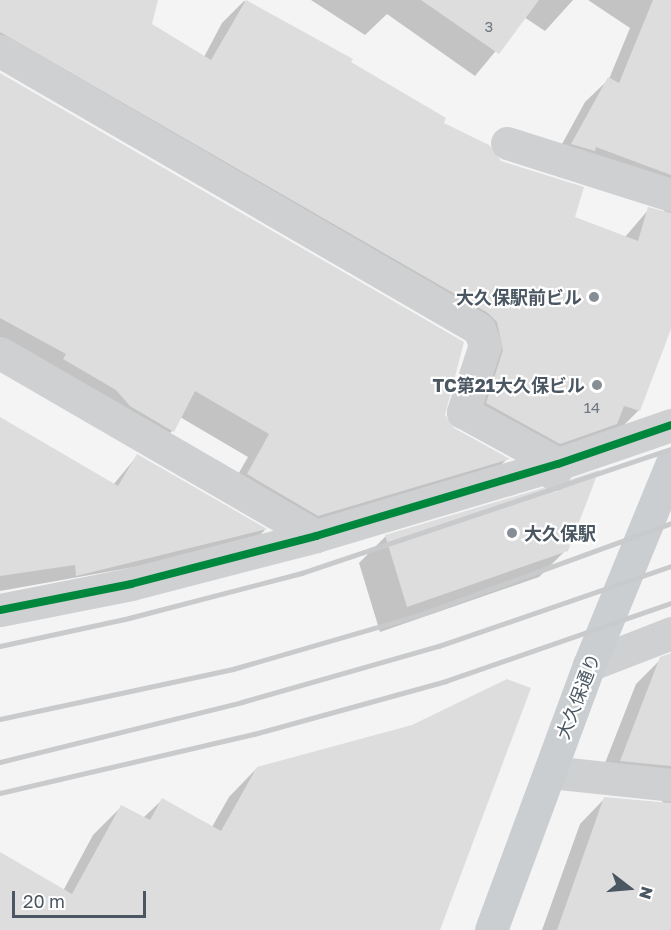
<!DOCTYPE html>
<meta charset="utf-8">
<style>
body{margin:0}
#map{position:relative;width:671px;height:930px;overflow:hidden;background:#f4f4f4;font-family:"Golos Text","Noto Sans JP",sans-serif}
div>[style]{position:absolute}
.shadow>*{inset:0;background:#0003}
.building>*{inset:0;background:#ddddde}
.minor>*{height:33px;margin:-16.5px;padding:0 16.5px;transform-origin:16.5px;border-radius:16.5px;background:#ced0d2}
.major>*{height:33px;margin:-16.5px;padding:0 16.5px;transform-origin:16.5px;border-radius:16.5px;background:#caced1}
.rail>*{height:4.5px;margin:-2.25px;padding:0 2.25px;transform-origin:2.25px;border-radius:2.25px;background:#c9cacc}
.cycleway>*{height:8px;margin:-4px;padding:0 4px;transform-origin:4px;border-radius:4px;background:#00873e}
.dots>*{width:16px;height:16px;translate:-50% -50%;box-sizing:border-box;border:3px solid #fff;border-radius:50%}
span{translate:-50% -50%;white-space:nowrap;text-align:center;line-height:1.15;-webkit-text-stroke:4.5px #fff;paint-order:stroke}
.number-label{font-size:15px;color:#707881}
.number-label span{-webkit-text-stroke-width:0}
.poi-label{font-size:18px;color:#4a5661;font-weight:700}
.right{translate:-100% -50%;text-align:right}
.left{translate:0 -50%;text-align:left}
.street-label{font-size:18px;color:#4a5661}
.north{position:absolute;left:599px;top:858px;width:60px;height:60px;-webkit-text-stroke:4px #fff;paint-order:stroke;rotate:106deg;font-size:16px;font-weight:700;line-height:24px;text-align:center;color:#4a5661}
.north::after{content:'';display:block;margin:auto;width:21px;height:27px;background:#4a5661;clip-path:polygon(50% 0,100% 100%,50% 72%,0 100%)}
.scale{position:absolute;left:12px;top:891px;width:134px;height:27px;box-sizing:border-box;border:3px solid #4a5661;border-top:0;padding-left:8px;font-size:18px;line-height:21px;white-space:nowrap;color:#4a5661;-webkit-text-stroke:4px #fff;paint-order:stroke}
</style>
<div id="map">
<div class="shadow">
<i style="clip-path:polygon(0 0,157px 0,151px 25px,204px 57px,222px 23px,244px 1px,351px 60px,349px 62px,500px 162px,573px 218px,625px 237px,649px 209px,665px 213px,663px 205px,550px 166px,585px 102px,609px 79px,630px 28px,588px 0,671px 0,671px 318px,639px 410px,616px 433px,536px 465px,464px 426px,474px 345px,0 65px)"></i>
<i style="clip-path:polygon(311px 0,573px 0,545px 31px,524px 17px,475px 76px,387px 14px,365px 35px)"></i>
<i style="clip-path:polygon(0 74px,443px 416px,453px 430px,507px 459px,485px 481px,295px 538px,225px 497px,248px 457px,180px 417px,172px 431px,150px 454px,0 337px)"></i>
<i style="clip-path:polygon(0 419px,113px 485px,137px 456px,265px 530px,247px 547px,0 591px)"></i>
<i style="clip-path:polygon(386px 536px,566px 550px,539px 577px,380px 632px,359px 563px)"></i>
<i style="clip-path:polygon(671px 658px,671px 930px,542px 930px,580px 824px,605px 798px,667px 805px,648px 791px,596px 786px,636px 684px,661px 659px)"></i>
<i style="clip-path:polygon(257px 768px,439px 930px,0 930px,0 854px,63px 891px,93px 835px,121px 807px,143px 818px,162px 800px,212px 827px,229px 797px)"></i>
</div>
<div class="building">
<i style="clip-path:polygon(0 0,158px 0,152px 24px,211px 60px,246px 0,353px 59px,351px 62px,446px 118px,444px 123px,489px 145px,501px 161px,584px 187px,575px 217px,638px 241px,648px 207px,671px 213px,671px 329px,640px 411px,624px 406px,617px 424px,560px 444px,486px 403px,503px 350px,497px 322px,488px 313px,0 32px)"></i>
<i style="clip-path:polygon(421px 0,539px 0,499px 54px)"></i>
<i style="clip-path:polygon(653px 0,671px 0,671px 175px,596px 147px,595px 151px,571px 144px,608px 77px,619px 83px)"></i>
<i style="clip-path:polygon(0 73px,464px 342px,445px 415px,454px 428px,510px 459px,318px 516px,247px 474px,269px 434px,195px 391px,174px 432px,130px 406px,116px 390px,63px 359px,66px 354px,0 318px)"></i>
<i style="clip-path:polygon(0 417px,118px 486px,137px 454px,267px 529px,76px 576px,75px 565px,0 576px)"></i>
<i style="clip-path:polygon(599px 470px,568px 551px,407px 607px,385px 535px,543px 488px,557px 492px,572px 479px)"></i>
<i style="clip-path:polygon(671px 653px,671px 766px,620px 761px,660px 657px)"></i>
<i style="clip-path:polygon(507px 679px,531px 688px,440px 930px,0 930px,0 852px,72px 894px,121px 805px,150px 820px,162px 798px,221px 831px,257px 767px,412px 725px)"></i>
<i style="clip-path:polygon(604px 797px,671px 803px,671px 930px,557px 930px)"></i>
</div>
<div class="minor">
<i style="left:0;top:51px;width:554px;rotate:30.13deg"></i>
<i style="left:479px;top:329px;width:17px;rotate:69deg"></i>
<i style="left:485px;top:345px;width:71px;rotate:108.2deg"></i>
<i style="left:463px;top:412px;width:108px;rotate:28.7deg"></i>
<i style="left:558px;top:464px;width:11px;rotate:112deg"></i>
<i style="left:507px;top:143px;width:172px;rotate:17.6deg"></i>
<i style="left:0;top:353px;width:365px;rotate:30.1deg"></i>
<i style="left:0;top:610px;width:134px;rotate:-11.2deg"></i>
<i style="left:131px;top:584px;width:191px;rotate:-14.5deg"></i>
<i style="left:316px;top:536px;width:252px;rotate:-16.6deg"></i>
<i style="left:558px;top:464px;width:120px;rotate:-19deg"></i>
<i style="left:589px;top:665px;width:88px;rotate:-21.3deg"></i>
<i style="left:550px;top:772px;width:122px;rotate:6.1deg"></i>
</div>
<div class="major">
<i style="left:491px;top:930px;width:283px;rotate:-69.7deg"></i>
<i style="left:589px;top:665px;width:216px;rotate:-67.7deg"></i>
</div>
<div class="rail">
<i style="left:0;top:646px;width:132px;rotate:-12.2deg"></i>
<i style="left:129px;top:618px;width:179px;rotate:-14.6deg"></i>
<i style="left:302px;top:573px;width:389px;rotate:-18.6deg"></i>
<i style="left:0;top:719px;width:238px;rotate:-12.1deg"></i>
<i style="left:233px;top:669px;width:191px;rotate:-16.2deg"></i>
<i style="left:416px;top:616px;width:271px;rotate:-20deg"></i>
<i style="left:0;top:762px;width:249px;rotate:-13.9deg"></i>
<i style="left:242px;top:702px;width:205px;rotate:-15.9deg"></i>
<i style="left:439px;top:646px;width:245px;rotate:-19deg"></i>
<i style="left:0;top:793px;width:261px;rotate:-13.1deg"></i>
<i style="left:254px;top:734px;width:199px;rotate:-15.4deg"></i>
<i style="left:446px;top:681px;width:238px;rotate:-19.1deg"></i>
</div>
<div class="cycleway">
<i style="left:0;top:610px;width:134px;rotate:-11.2deg"></i>
<i style="left:131px;top:584px;width:191px;rotate:-14.5deg"></i>
<i style="left:316px;top:536px;width:252px;rotate:-16.6deg"></i>
<i style="left:558px;top:464px;width:120px;rotate:-19deg"></i>
</div>
<div class="dots">
<i style="left:594px;top:297px;background:#868d94"></i>
<i style="left:597px;top:385px;background:#868d94"></i>
<i style="left:512px;top:533px;background:#868d94"></i>
</div>
<div class="number-label">
<span style="left:489px;top:27px">3</span>
<span style="left:592px;top:408px">14</span>
</div>
<div class="poi-label">
<span class="right" style="left:582px;top:297px">大久保駅前ビル</span>
<span class="right" style="left:585px;top:385px">TC第21大久保ビル</span>
<span class="left" style="left:524px;top:533px">大久保駅</span>
</div>
<div class="street-label">
<span style="left:578px;top:696px;rotate:-69deg">大久保通り</span>
</div>
<div class="north">N</div>
<div class="scale">20 m</div>
</div>
